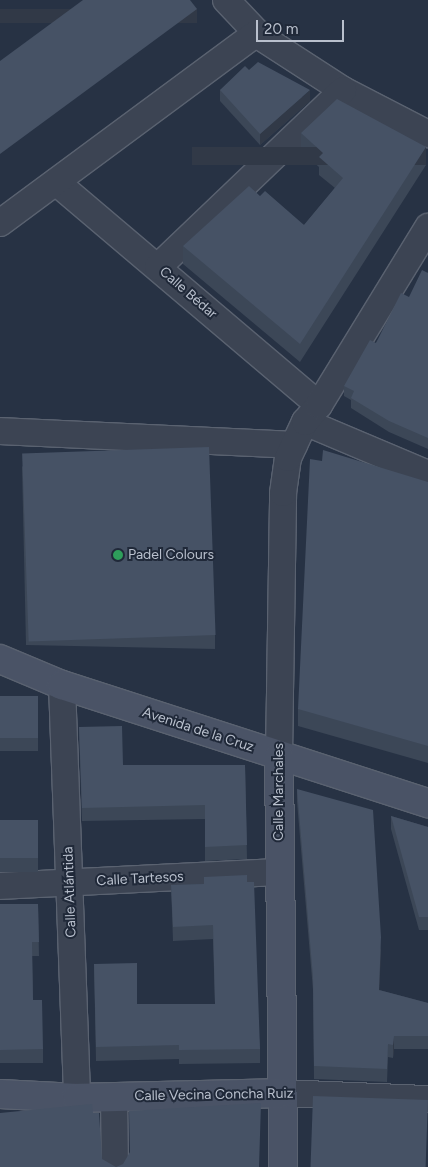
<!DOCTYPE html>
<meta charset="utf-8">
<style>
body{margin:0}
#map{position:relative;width:428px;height:1167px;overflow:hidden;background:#273244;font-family:Figtree,sans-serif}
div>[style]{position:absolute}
.roads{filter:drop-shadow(1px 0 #5a6270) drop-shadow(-1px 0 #5a6270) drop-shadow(0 1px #5a6270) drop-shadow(0 -1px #5a6270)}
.street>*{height:26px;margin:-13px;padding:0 13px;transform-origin:13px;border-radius:13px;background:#3c4453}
.secondary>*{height:28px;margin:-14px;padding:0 14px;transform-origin:14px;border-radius:14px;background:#4a5366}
.wall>*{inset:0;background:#3c4757;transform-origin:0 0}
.shaded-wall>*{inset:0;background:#313947;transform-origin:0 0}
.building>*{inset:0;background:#465265;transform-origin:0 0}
.dots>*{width:14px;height:14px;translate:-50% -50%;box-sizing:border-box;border:2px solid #202939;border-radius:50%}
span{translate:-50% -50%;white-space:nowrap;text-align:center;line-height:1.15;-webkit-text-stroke:4px #202939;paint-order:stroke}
.street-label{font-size:14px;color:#b9c0cd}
.poi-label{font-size:14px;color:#b9c0cd}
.left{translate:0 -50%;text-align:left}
.scale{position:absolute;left:256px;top:20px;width:88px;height:22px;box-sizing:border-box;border:2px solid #b9c0cd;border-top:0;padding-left:6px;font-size:15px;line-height:18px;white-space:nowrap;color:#b9c0cd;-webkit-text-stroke:4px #202939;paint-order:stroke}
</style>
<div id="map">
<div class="roads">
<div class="street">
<i style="left:226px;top:0;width:51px;rotate:46.6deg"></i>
<i style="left:261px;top:37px;width:98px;rotate:32.9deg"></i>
<i style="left:343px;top:90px;width:96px;rotate:27.4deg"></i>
<i style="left:56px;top:182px;width:345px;rotate:40.3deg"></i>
<i style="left:0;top:223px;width:320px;rotate:-36.5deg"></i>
<i style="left:158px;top:267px;width:256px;rotate:-43.7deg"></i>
<i style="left:305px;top:422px;width:134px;rotate:22.9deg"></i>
<i style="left:0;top:431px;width:294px;rotate:2.7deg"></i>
<i style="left:62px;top:685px;width:413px;rotate:87.9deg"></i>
<i style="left:279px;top:756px;width:263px;rotate:-89.1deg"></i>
<i style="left:283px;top:493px;width:35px;rotate:-82deg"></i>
<i style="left:288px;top:458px;width:40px;rotate:-65deg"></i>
<i style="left:305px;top:422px;width:22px;rotate:-51deg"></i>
<i style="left:319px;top:405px;width:209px;rotate:-58.5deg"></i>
<i style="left:0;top:886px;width:280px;rotate:-2.9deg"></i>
<i style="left:282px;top:1093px;width:146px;rotate:2.4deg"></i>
<i style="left:114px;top:1097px;width:70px;rotate:89.2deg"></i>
</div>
<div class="secondary">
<i style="left:0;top:659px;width:67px;rotate:22.8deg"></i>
<i style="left:62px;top:685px;width:385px;rotate:17.9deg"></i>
<i style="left:279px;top:756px;width:411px;rotate:89.4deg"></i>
<i style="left:0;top:1094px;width:77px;rotate:3deg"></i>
<i style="left:77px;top:1098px;width:205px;rotate:-1.4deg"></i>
</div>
</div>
<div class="wall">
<i style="clip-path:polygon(249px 70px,310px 101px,260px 145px,220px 101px,220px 90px)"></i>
<i style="clip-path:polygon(301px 133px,426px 165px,300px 362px,183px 264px,183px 246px,260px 196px,304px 225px,335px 188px,319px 175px,319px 167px,301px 151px)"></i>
<i style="clip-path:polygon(428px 272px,428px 449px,389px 432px,351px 408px,351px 400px,344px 396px,344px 386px)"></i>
<i style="clip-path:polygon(22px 466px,215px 635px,215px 649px,26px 645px)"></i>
<i style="clip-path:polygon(428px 482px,428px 763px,298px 726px,298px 709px)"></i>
<i style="left:38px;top:696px;width:55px;height:38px;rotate:90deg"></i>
<i style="clip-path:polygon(79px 727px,123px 765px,245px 765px,247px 859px,205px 861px,205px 819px,82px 821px)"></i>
<i style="clip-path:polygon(297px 789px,381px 950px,379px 990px,428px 1003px,428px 1049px,394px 1049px,393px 1058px,388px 1057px,387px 1082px,314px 1079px,313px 990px,297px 802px)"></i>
<i style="clip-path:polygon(391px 816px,428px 827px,428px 930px,419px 930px,391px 829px)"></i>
<i style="left:0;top:820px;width:38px;height:52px"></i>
<i style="clip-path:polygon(247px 882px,260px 1049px,260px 1063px,179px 1064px,179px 1059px,96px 1061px,94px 964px,137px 1004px,215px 1004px,213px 939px,173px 941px,171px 885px)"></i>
<i style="clip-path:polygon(0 904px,38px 904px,39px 956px,32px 956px,33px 1000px,43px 1049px,43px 1063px,0 1063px)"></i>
</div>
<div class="shaded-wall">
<i style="left:197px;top:9px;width:14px;height:245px;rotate:90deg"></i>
<i style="clip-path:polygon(310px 90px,310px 101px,260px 145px,260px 134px)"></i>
<i style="left:426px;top:147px;width:18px;height:234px;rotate:90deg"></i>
<i style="clip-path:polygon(381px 937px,381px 950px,379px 1003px,379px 990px)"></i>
<i style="clip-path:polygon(394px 1036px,394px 1049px,393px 1058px,393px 1045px)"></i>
</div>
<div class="building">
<i style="clip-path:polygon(83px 0,190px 0,197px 9px,0 154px,0 61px)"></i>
<i style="clip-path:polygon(258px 62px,310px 90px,260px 134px,220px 90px,245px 66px,249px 70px)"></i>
<i style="clip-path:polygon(337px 99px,426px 147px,300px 344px,183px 246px,249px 186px,260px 196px,265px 191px,304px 225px,343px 178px,319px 157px,323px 153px,301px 133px)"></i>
<i style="clip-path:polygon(422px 270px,428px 273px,428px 272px,428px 438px,389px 421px,351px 398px,354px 391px,344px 386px,370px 340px,376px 343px,401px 293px,409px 297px)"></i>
<i style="left:209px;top:447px;width:188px;height:187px;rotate:88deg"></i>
<i style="clip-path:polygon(323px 450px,428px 482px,428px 746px,298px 709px,310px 459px,322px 461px)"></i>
<i style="left:38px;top:696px;width:42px;height:38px;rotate:90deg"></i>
<i style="clip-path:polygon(122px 726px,123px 765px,245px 765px,247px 845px,205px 847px,205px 805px,82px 808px,79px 727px)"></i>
<i style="clip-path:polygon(297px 789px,373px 810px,381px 937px,379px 990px,428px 1003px,428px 1036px,394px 1036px,393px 1045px,388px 1044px,387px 1069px,314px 1066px,313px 977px)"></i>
<i style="clip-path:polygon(391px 816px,428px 827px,428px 917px,419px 917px)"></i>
<i style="left:0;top:820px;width:38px;height:38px"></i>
<i style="clip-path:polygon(247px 875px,247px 882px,254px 882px,260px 1049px,179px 1050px,179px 1045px,96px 1047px,94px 964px,137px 963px,137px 1004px,215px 1004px,213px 925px,173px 927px,171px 885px,204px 884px,204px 877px)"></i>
<i style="clip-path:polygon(0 904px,38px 904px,39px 942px,32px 942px,33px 1000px,42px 1000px,43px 1049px,0 1050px)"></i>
<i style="left:313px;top:1096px;width:115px;height:71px;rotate:2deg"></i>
<i style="clip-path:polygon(261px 1103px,259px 1167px,0 1167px,0 1113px,92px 1104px,93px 1113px,99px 1113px,102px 1159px,116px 1167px,123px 1164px,130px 1152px,129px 1111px)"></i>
</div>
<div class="dots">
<i style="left:118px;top:555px;background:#2e9e5b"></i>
</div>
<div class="street-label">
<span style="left:188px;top:293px;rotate:41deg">Calle Bédar</span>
<span style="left:198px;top:730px;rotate:18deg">Avenida de la Cruz</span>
<span style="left:279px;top:792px;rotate:-90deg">Calle Marchales</span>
<span style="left:140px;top:879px;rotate:-3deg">Calle Tartesos</span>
<span style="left:70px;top:892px;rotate:-92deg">Calle Atlántida</span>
<span style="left:214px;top:1095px;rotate:-1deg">Calle Vecina Concha Ruiz</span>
</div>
<div class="poi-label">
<span class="left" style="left:128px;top:555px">Padel Colours</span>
</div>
<div class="scale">20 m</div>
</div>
